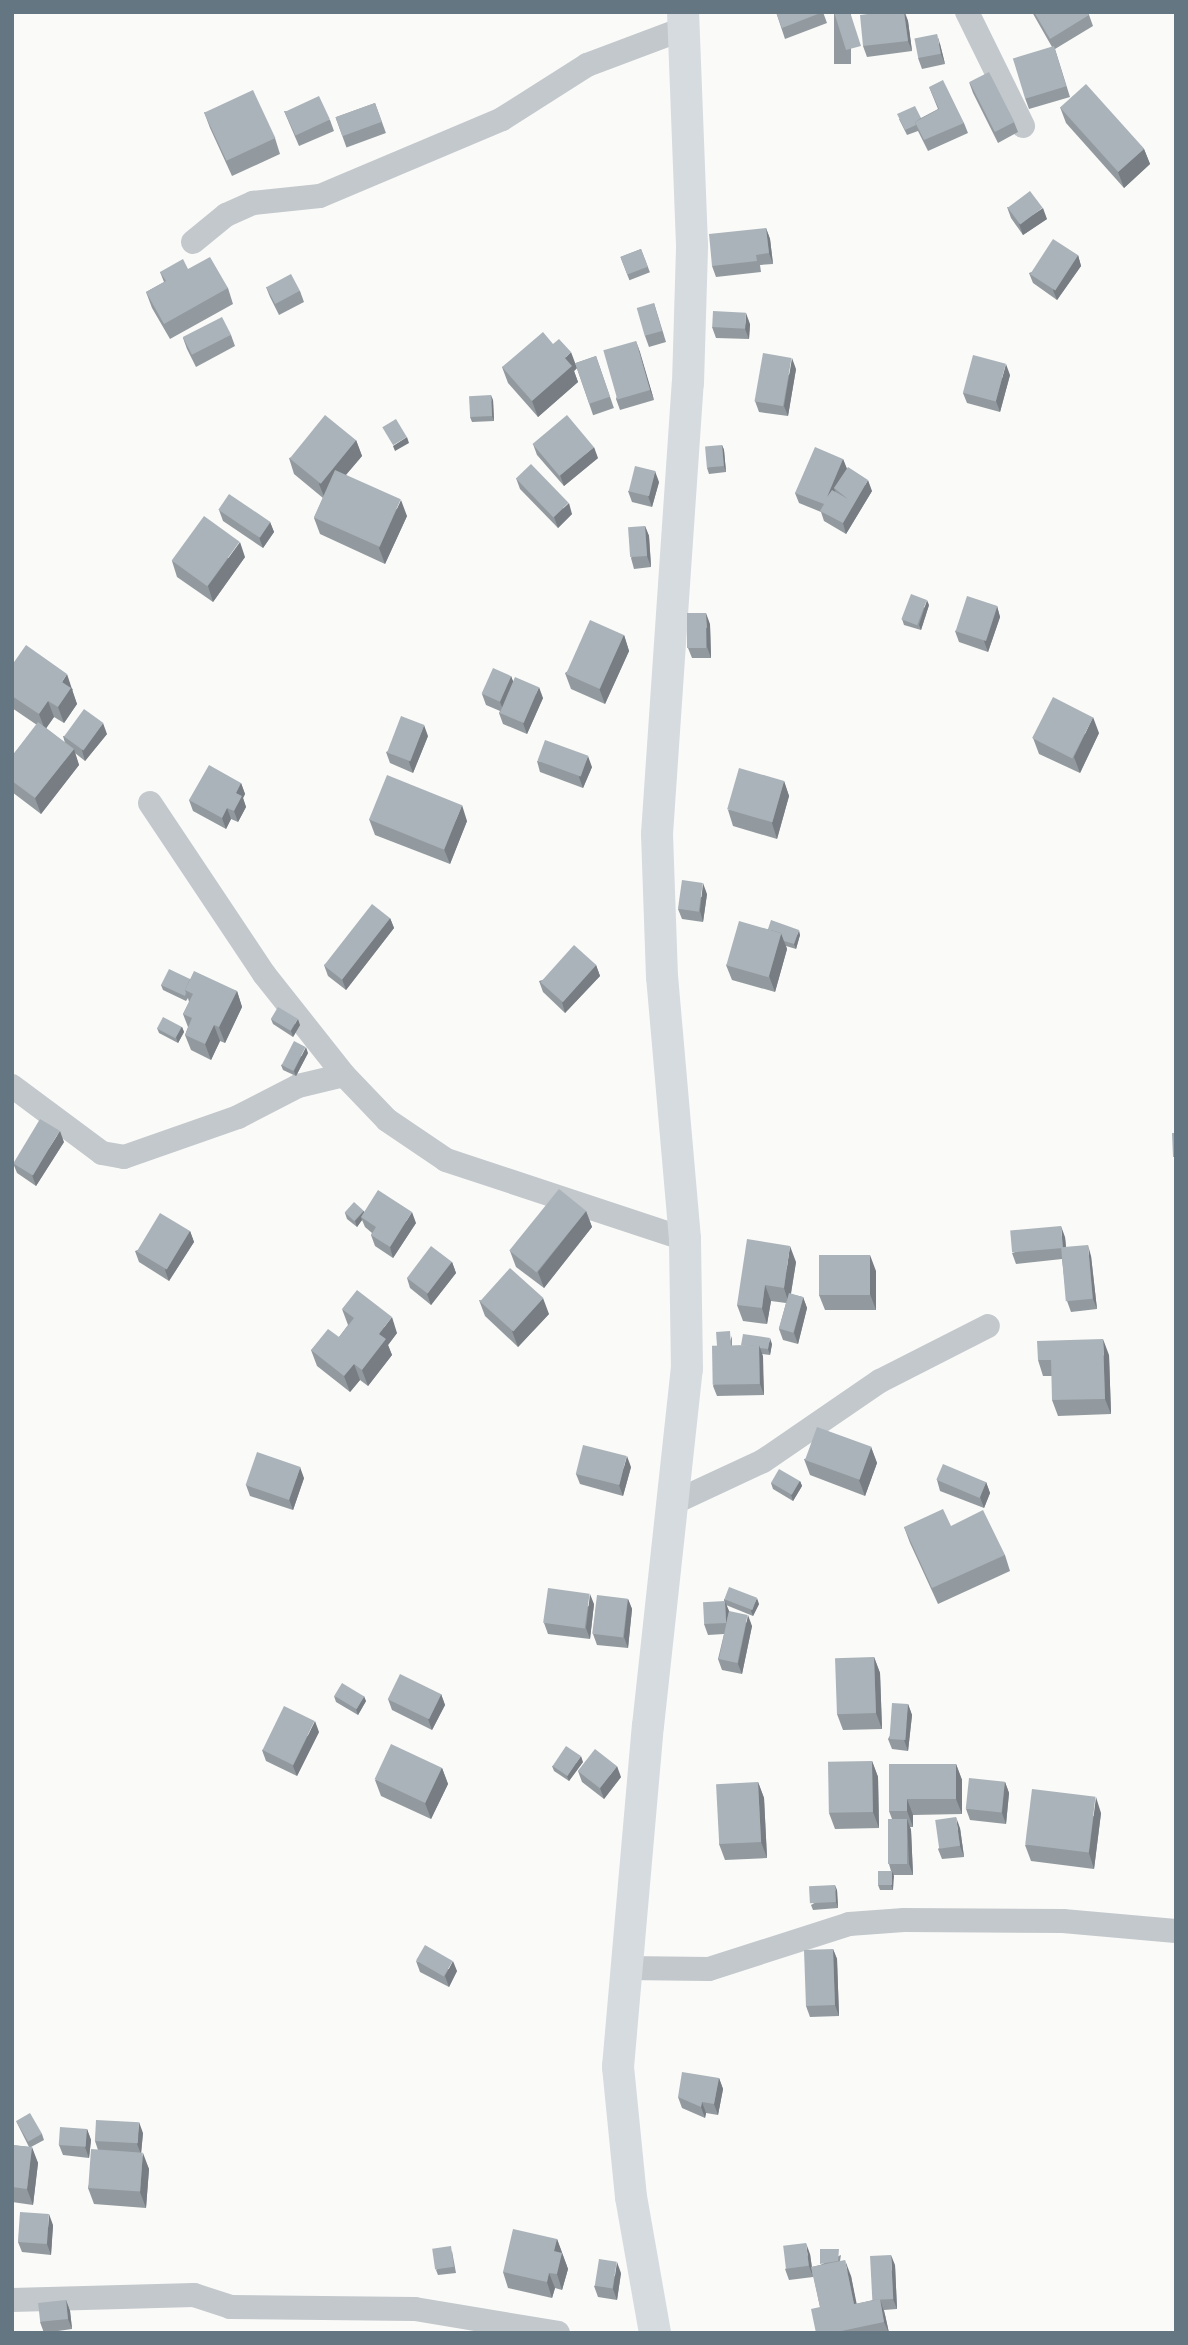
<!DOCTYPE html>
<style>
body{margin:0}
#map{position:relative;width:1188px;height:2345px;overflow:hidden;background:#fafaf8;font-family:Lato,sans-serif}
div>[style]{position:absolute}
.minor>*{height:24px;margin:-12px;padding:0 12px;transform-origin:12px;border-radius:12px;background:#c3c8cc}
.major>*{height:32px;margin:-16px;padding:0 16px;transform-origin:16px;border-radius:16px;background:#d6dbdf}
.wall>*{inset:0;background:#929a9f;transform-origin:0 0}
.shaded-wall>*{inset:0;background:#777d82}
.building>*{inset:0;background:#aab3b9;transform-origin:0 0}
span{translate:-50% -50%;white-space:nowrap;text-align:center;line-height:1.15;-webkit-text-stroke:7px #fff;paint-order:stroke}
.frame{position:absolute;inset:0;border:14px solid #657683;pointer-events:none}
</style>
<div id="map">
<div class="minor">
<i style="left:967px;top:12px;width:127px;rotate:63.8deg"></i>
<i style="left:193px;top:242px;width:43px;rotate:-39.3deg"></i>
<i style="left:226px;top:215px;width:30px;rotate:-24deg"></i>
<i style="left:253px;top:203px;width:67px;rotate:-6deg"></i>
<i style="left:320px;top:196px;width:198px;rotate:-22.9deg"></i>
<i style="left:502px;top:119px;width:101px;rotate:-32.4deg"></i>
<i style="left:587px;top:65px;width:103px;rotate:-20.6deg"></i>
<i style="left:150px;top:803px;width:206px;rotate:56.3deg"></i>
<i style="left:264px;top:974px;width:129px;rotate:51.6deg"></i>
<i style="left:344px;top:1075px;width:62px;rotate:46.3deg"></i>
<i style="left:387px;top:1120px;width:71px;rotate:34.1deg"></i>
<i style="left:446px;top:1160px;width:252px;rotate:18.3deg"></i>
<i style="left:12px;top:1086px;width:112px;rotate:36.7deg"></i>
<i style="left:102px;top:1153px;width:22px;rotate:10deg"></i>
<i style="left:124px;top:1157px;width:121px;rotate:-19.3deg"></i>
<i style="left:238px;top:1117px;width:68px;rotate:-27.3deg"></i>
<i style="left:298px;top:1086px;width:47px;rotate:-13.4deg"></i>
<i style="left:675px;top:1502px;width:97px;rotate:-25deg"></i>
<i style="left:763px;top:1461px;width:142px;rotate:-34.4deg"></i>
<i style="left:880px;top:1381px;width:121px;rotate:-27deg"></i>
<i style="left:626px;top:1968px;width:83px;rotate:0.7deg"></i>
<i style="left:709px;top:1969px;width:147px;rotate:-17.8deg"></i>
<i style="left:849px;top:1924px;width:55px;rotate:-4.2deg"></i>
<i style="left:904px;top:1920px;width:159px;rotate:0.4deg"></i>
<i style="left:1063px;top:1921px;width:113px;rotate:5.1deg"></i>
<i style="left:12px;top:2300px;width:182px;rotate:-1.6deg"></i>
<i style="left:194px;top:2295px;width:38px;rotate:18deg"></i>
<i style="left:230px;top:2307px;width:185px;rotate:0.6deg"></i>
<i style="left:415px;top:2309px;width:145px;rotate:9.5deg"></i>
</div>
<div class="major">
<i style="left:655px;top:2333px;width:138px;rotate:-100deg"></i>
<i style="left:631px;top:2197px;width:131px;rotate:-95.7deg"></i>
<i style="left:618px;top:2067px;width:342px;rotate:-85deg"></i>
<i style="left:648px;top:1726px;width:359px;rotate:-83.8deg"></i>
<i style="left:687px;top:1369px;width:130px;rotate:-90.9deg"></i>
<i style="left:685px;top:1239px;width:263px;rotate:-95deg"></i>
<i style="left:662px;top:977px;width:143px;rotate:-92deg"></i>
<i style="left:657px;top:834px;width:452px;rotate:-86.1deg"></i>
<i style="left:688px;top:383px;width:138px;rotate:-88.3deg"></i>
<i style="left:692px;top:245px;width:233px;rotate:-92.2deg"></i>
</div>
<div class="wall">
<i style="clip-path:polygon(776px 12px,823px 12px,827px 23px,785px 39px)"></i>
<i style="left:834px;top:12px;width:17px;height:52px"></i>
<i style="clip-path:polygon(883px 12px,905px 12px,908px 21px,912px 51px,867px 57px,863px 46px)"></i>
<i style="clip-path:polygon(1032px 12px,1088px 12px,1093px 26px,1055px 49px,1070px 97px,1029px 109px,1025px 98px,1052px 47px)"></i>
<i style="clip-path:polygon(940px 44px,945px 64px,922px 69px,918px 58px)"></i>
<i style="clip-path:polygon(969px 82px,1014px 122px,1018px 132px,998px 143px,973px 93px)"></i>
<i style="clip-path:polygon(929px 87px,964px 123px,968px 133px,928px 151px,918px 131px,907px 135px,899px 119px,921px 118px,938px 109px)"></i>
<i style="left:375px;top:103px;width:32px;height:42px;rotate:70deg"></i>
<i style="clip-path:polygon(1060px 107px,1144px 149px,1150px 164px,1124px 188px,1066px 123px)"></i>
<i style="clip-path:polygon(284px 111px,330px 120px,334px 131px,299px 146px)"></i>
<i style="clip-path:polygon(204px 112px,275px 138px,280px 154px,232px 176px,210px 128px)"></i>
<i style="clip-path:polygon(1007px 207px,1047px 219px,1023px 235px,1011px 218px)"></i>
<i style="clip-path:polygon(766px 228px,770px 239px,773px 264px,760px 265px,761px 272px,716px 277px,712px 266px)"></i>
<i style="left:641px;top:249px;width:25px;height:22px;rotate:69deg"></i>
<i style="clip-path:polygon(1078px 255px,1081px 266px,1057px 300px,1033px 283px,1029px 273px)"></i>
<i style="clip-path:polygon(188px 269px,228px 288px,233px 304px,170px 339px,152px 308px,146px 292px,164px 282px,160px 272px)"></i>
<i style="clip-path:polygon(266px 287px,300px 291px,304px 302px,279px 315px,270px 297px)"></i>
<i style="clip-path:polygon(654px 303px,666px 342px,649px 347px,645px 336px)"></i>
<i style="clip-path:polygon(750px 324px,749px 339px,716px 338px,712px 327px)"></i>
<i style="clip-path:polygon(231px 335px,235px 346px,196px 367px,187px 349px,183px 338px)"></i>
<i style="clip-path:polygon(636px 341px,654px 400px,620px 410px,616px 399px)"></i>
<i style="clip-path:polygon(553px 344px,577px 368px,574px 371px,578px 382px,538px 417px,508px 383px,502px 367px)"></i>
<i style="left:596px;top:356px;width:55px;height:22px;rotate:71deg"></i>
<i style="clip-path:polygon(796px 369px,788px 416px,759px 412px,755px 401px)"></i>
<i style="clip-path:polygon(1010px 375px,1000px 412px,967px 403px,963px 393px)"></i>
<i style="clip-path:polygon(493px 400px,494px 421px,472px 422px,470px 417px)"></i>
<i style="clip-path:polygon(356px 440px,362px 456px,346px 475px,407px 516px,385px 564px,320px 534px,314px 518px,323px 498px,294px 474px,289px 458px)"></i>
<i style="clip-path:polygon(533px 444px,598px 458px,564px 486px,537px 455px)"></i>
<i style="clip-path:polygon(722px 445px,724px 450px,726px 472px,709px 474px,707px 468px)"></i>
<i style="clip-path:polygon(843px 459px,847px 469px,872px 491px,846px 534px,824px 521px,821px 512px,799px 503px,795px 493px)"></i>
<i style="clip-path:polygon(516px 478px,572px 514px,558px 528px,520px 489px)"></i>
<i style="clip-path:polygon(659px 482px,652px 507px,632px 502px,628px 491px)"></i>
<i style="clip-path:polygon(219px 510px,270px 522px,274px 532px,263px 548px,223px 521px)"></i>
<i style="clip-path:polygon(645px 526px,649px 536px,651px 567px,634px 569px,631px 558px)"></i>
<i style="clip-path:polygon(245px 557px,213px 602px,177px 577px,172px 561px)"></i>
<i style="clip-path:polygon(929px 605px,921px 630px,904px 625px,902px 619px)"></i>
<i style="clip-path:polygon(997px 606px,1000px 617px,988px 652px,959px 642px,955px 631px)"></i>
<i style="clip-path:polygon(710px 624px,711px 658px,692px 658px,688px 648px)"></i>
<i style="clip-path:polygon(624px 635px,629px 651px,605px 704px,571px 689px,565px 673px)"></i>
<i style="clip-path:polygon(12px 665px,73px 689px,72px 691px,77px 704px,64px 723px,54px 717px,46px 728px,65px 743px,63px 736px,107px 734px,85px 761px,75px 753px,79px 765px,41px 814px,12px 792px,12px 756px,37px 725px,12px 708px)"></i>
<i style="clip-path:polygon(511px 676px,513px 682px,543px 698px,527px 734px,503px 724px,499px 713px,500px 711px,486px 705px,482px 694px)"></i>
<i style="clip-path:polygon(1099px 733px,1080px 773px,1039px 754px,1033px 738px)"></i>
<i style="clip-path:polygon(428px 736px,413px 773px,390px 763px,386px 752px)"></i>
<i style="clip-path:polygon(537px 761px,592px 767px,583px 788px,540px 772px)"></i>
<i style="clip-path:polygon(784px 781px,789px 796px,777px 839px,733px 826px,728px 810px)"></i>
<i style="clip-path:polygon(241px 783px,245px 794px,243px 798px,246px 807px,238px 822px,231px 819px,226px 829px,193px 811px,189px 800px)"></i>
<i style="clip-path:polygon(369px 819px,467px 821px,450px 864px,375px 835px)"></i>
<i style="clip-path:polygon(707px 894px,703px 922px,682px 919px,678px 909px)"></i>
<i style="clip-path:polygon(390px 918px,394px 928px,346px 990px,328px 976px,324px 965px)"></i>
<i style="clip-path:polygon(768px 929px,800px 935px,796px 949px,786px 946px,787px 949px,775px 992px,732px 980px,726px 965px)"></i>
<i style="clip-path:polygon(596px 965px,600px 976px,565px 1013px,543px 992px,539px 981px)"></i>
<i style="clip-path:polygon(190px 979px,237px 991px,242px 1007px,225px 1043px,220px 1041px,211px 1060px,191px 1050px,185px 1035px,188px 1027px,183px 1014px,189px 1002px,188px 998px,186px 1001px,163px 990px,161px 985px)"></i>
<i style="clip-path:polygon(271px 1019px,300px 1025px,293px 1037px,273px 1024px)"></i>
<i style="clip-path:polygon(182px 1027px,184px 1032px,178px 1043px,159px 1033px,157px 1028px)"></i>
<i style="clip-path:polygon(308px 1053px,296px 1076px,283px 1070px,281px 1065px)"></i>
<i style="clip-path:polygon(64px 1142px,36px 1186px,17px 1173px,13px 1163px)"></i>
<i style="clip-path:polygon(364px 1211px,364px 1212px,416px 1223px,393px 1258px,375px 1246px,371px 1235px,372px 1233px,365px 1227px,362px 1220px,357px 1227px,347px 1219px,345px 1213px)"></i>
<i style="clip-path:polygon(586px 1211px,592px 1227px,544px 1288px,516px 1267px,510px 1251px)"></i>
<i style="clip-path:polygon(190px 1231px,194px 1242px,169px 1281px,139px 1262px,135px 1251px)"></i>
<i style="clip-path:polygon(1065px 1237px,1066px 1248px,1091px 1256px,1097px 1309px,1071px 1312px,1067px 1301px,1062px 1259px,1016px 1264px,1012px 1253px)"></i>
<i style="clip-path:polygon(452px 1262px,456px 1273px,431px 1305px,410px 1288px,407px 1278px)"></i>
<i style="clip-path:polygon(796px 1262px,791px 1294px,803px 1297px,807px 1308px,798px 1344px,783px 1340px,779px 1329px,786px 1303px,771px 1301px,767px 1324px,743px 1321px,737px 1305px)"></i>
<i style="clip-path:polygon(876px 1271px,876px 1310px,825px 1310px,819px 1295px)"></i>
<i style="clip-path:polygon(479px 1300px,549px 1314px,518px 1347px,485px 1316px)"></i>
<i style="clip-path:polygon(342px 1309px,397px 1333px,388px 1345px,392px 1355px,368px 1386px,360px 1380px,350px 1392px,317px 1366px,311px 1350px,339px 1337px,348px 1325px)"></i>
<i style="clip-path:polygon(732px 1336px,732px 1346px,772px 1344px,770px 1355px,762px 1354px,764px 1395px,717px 1396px,713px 1386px)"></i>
<i style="clip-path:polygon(1109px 1355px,1111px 1414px,1058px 1416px,1052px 1400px,1052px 1376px,1043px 1376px,1038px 1360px)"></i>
<i style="clip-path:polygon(871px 1447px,877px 1463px,865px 1496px,810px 1475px,804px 1459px)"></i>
<i style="clip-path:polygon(631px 1467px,623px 1496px,580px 1484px,576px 1474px)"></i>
<i style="clip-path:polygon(304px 1478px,293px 1510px,250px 1496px,246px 1485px)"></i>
<i style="clip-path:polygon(937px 1480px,986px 1482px,990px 1493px,984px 1508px,940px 1491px)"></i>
<i style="clip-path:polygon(800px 1481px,802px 1486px,793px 1501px,773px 1489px,771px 1483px)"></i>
<i style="clip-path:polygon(951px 1526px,1005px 1555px,1010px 1571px,938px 1604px,910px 1543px,904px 1527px)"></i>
<i style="clip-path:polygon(628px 1599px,632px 1609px,628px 1648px,597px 1645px,593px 1634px)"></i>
<i style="clip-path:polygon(724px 1599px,759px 1604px,753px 1616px,726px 1605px,729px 1611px,752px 1626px,742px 1674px,722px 1670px,718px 1659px,724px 1634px,708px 1635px,704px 1624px,724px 1601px)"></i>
<i style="clip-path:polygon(594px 1604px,590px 1639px,548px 1634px,544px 1623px)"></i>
<i style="clip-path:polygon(874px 1657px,880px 1673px,882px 1729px,843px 1730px,837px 1714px)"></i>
<i style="clip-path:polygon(441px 1694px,445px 1705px,432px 1730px,392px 1710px,388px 1699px)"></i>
<i style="clip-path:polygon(334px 1696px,366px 1701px,358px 1715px,336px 1702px)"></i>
<i style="clip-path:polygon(908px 1704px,912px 1715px,908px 1751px,892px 1749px,888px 1739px)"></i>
<i style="clip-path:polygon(319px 1732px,297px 1776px,266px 1761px,262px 1750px)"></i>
<i style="clip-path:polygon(872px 1761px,878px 1777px,879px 1828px,835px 1829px,829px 1813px)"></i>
<i style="clip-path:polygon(583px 1762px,569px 1781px,554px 1771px,552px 1766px)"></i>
<i style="clip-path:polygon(956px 1764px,962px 1780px,962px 1814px,913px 1815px,913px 1827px,910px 1827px,911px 1830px,913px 1875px,893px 1875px,893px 1890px,880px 1890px,878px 1885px,891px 1871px,889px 1864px,892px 1819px,889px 1811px)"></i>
<i style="clip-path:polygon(442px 1768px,448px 1784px,431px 1819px,381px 1796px,375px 1780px)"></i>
<i style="clip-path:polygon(578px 1771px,621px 1777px,604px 1799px,582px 1782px)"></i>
<i style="clip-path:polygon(758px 1782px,764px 1798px,767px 1858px,725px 1860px,719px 1844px)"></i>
<i style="clip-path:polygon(1005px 1782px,1009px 1793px,1006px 1824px,970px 1820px,966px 1809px)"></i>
<i style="clip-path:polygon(1101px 1813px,1094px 1869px,1031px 1861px,1025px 1845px)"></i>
<i style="clip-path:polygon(960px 1828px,964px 1857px,942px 1859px,938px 1849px)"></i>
<i style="clip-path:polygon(837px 1890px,838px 1908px,813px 1910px,811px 1905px)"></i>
<i style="clip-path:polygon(833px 1949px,837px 1959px,839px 2016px,810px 2017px,806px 2006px)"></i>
<i style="clip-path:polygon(416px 1961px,457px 1971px,449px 1987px,420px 1972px)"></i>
<i style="clip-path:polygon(719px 2078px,723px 2089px,718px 2115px,706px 2113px,705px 2118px,682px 2108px,678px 2097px)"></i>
<i style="clip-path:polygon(16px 2121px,42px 2134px,44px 2140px,31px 2147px,38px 2163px,33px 2205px,12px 2202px,12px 2145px,29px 2147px)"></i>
<i style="clip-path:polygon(87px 2129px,91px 2140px,89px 2158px,63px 2155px,59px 2145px)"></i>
<i style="clip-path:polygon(143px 2133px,141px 2153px,149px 2169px,146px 2208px,94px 2204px,88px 2188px,98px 2150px,95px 2141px)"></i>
<i style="clip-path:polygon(53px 2225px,51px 2255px,22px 2252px,18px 2242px)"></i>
<i style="clip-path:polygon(557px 2239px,568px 2269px,562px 2290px,555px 2288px,552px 2298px,508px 2288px,503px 2272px)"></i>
<i style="clip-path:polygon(452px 2251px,456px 2273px,438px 2275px,436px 2270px)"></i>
<i style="clip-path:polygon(810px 2254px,812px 2267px,820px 2265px,841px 2255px,840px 2261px,851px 2276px,856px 2304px,873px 2300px,895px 2265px,897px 2309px,884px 2310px,889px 2333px,816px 2333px,820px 2307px,812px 2269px,813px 2277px,789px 2280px,785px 2269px)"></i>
<i style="clip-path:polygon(621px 2273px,617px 2300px,598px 2297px,594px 2286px)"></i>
<i style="clip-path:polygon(66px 2300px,70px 2311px,72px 2329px,44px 2333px,40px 2322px)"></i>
</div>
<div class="shaded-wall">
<i style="clip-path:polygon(904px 12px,908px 21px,912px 51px,908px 41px)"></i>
<i style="clip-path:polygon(937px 34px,940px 44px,945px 64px,941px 54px)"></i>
<i style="clip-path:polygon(1144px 149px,1150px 164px,1124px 188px,1118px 172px)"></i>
<i style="clip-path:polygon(1043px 208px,1047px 219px,1023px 235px,1019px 224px)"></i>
<i style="clip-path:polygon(766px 228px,770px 239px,773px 264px,769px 253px)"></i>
<i style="clip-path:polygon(1078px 255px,1081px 266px,1057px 300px,1053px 290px)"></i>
<i style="clip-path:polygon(746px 313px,750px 324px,749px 339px,745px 329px)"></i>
<i style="clip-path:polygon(636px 341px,640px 352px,654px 400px,650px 390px)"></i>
<i style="clip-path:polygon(571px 352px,577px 368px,574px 371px,578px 382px,538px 417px,532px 401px,565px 358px)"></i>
<i style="clip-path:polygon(792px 358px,796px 369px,788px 416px,784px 406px)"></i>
<i style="clip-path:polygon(1006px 364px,1010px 375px,1000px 412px,996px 401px)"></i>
<i style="clip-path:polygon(491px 395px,493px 400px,494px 421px,492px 416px)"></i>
<i style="clip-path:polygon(407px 437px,409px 443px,395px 451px,393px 446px)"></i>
<i style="clip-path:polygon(356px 440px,362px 456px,325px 499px,319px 484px)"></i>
<i style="clip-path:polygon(722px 445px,724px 450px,726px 472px,724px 466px)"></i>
<i style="clip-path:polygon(594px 447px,598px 458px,564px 486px,560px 475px)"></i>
<i style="clip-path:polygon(843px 459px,847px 469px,834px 488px,836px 494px,827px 497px)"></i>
<i style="clip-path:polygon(655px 471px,659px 482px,652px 507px,648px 496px)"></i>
<i style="clip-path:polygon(868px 480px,872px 491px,846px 534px,843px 523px)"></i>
<i style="clip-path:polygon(401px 500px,407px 516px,385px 564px,379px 548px)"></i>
<i style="clip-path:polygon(569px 503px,572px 514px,558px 528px,554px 517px)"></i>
<i style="clip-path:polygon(270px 522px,274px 532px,263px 548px,259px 537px)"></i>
<i style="clip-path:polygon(645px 526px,649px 536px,651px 567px,647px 556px)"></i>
<i style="clip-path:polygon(240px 542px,245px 557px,213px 602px,208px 586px)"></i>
<i style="clip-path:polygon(927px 600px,929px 605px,921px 630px,919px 625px)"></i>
<i style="clip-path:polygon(997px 606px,1000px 617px,988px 652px,984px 641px)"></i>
<i style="clip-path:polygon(706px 613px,710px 624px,711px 658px,707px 647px)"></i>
<i style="clip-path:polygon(624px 635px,629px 651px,605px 704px,599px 688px)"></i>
<i style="clip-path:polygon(67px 674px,77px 704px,64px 723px,58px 707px,62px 682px)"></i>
<i style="clip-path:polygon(511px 676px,515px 686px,504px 712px,500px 702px)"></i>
<i style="clip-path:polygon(539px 687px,543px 698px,527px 734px,523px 723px)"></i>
<i style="clip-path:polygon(48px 701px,54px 717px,45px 730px,39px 714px)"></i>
<i style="clip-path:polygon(1093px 717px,1099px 733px,1080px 773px,1074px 757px)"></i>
<i style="clip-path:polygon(103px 723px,107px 734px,85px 761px,82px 750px)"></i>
<i style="clip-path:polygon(424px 725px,428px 736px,413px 773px,409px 762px)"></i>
<i style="clip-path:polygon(74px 749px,79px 765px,41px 814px,35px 798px)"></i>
<i style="clip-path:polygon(588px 756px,592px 767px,583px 788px,579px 777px)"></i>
<i style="clip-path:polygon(784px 781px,789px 796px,777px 839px,772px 823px)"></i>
<i style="clip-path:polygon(241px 783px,245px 794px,243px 798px,246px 807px,238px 822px,234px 811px,236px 793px)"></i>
<i style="clip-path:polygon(462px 805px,467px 821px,450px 864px,444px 849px)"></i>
<i style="clip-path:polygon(227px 808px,231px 819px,226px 829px,222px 818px)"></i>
<i style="clip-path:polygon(703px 883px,707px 894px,703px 922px,700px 911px)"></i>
<i style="clip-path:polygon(390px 918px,394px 928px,346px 990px,342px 979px)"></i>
<i style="clip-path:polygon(799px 930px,800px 935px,796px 949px,794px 944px)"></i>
<i style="clip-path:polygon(781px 933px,787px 949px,775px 992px,769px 976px)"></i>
<i style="clip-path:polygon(596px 965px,600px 976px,565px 1013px,562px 1002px)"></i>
<i style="clip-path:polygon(237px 991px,242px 1007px,225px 1043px,219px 1027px)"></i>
<i style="clip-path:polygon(298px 1019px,300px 1025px,293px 1037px,291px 1031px)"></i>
<i style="clip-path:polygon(214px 1025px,220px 1041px,211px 1060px,205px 1044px)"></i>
<i style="clip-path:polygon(182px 1027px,184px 1032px,178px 1043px,176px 1037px)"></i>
<i style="clip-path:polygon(306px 1047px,308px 1053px,296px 1076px,294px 1071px)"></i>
<i style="clip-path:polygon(60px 1131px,64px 1142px,36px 1186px,32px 1175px)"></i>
<i style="clip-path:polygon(364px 1211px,366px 1216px,361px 1217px,362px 1220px,357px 1227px,355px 1221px)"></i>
<i style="clip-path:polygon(586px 1211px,592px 1227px,544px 1288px,538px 1272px)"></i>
<i style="clip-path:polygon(412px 1212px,416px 1223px,393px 1258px,390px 1247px)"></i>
<i style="clip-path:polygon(1061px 1226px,1065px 1237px,1067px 1258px,1063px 1248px)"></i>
<i style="clip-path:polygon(190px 1231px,194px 1242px,169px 1281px,165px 1270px)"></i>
<i style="clip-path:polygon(1088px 1245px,1091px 1256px,1097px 1309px,1093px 1299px)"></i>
<i style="clip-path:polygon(790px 1246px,796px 1262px,789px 1304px,784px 1288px)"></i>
<i style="clip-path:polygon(870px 1255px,876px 1271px,876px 1310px,870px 1294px)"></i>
<i style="clip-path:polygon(452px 1262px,456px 1273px,431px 1305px,427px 1294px)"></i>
<i style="clip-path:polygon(765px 1285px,771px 1301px,767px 1324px,762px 1308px)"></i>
<i style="clip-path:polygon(803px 1297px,807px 1308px,798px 1344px,794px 1333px)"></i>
<i style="clip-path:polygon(543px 1298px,549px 1314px,518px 1347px,512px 1331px)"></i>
<i style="clip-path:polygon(392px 1317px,397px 1333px,388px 1345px,392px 1355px,368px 1386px,362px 1370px,379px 1334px)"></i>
<i style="clip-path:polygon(770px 1338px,772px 1344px,770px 1355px,768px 1349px)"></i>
<i style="clip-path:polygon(1103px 1339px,1109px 1355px,1111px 1414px,1105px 1399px)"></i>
<i style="clip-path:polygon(759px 1345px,763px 1356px,764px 1395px,760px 1384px)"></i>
<i style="clip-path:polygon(354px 1364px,360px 1380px,350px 1392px,344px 1376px)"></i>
<i style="clip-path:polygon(871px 1447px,877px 1463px,865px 1496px,859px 1480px)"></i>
<i style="clip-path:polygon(627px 1456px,631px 1467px,623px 1496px,619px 1485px)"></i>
<i style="clip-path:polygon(300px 1467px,304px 1478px,293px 1510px,289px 1499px)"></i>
<i style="clip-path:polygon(800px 1481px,802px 1486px,793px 1501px,791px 1495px)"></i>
<i style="clip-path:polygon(986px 1482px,990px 1493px,984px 1508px,980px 1497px)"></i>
<i style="clip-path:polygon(590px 1594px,594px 1604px,590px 1639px,586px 1628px)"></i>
<i style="clip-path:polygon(757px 1598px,759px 1604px,753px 1616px,751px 1611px)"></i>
<i style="clip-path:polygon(628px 1599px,632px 1609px,628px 1648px,624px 1637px)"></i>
<i style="clip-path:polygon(725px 1601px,729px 1611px,726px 1623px)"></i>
<i style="clip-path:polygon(748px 1615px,752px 1626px,742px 1674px,738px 1664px)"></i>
<i style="clip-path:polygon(874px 1657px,880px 1673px,882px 1729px,876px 1713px)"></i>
<i style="clip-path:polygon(441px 1694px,445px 1705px,432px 1730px,428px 1719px)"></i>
<i style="clip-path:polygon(364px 1696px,366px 1701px,358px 1715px,356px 1709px)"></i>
<i style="clip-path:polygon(908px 1704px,912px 1715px,908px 1751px,904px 1740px)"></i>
<i style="clip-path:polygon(315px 1721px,319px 1732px,297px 1776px,293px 1766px)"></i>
<i style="clip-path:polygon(581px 1756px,583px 1762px,569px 1781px,567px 1776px)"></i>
<i style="clip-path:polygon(872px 1761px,878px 1777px,879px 1828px,873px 1812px)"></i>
<i style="clip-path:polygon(956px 1764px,962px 1780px,962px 1814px,956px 1799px)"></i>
<i style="clip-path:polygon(617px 1766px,621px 1777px,604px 1799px,600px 1788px)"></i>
<i style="clip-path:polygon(442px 1768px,448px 1784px,431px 1819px,425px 1803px)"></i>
<i style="clip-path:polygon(758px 1782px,764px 1798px,767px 1858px,761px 1842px)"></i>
<i style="clip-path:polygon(1005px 1782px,1009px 1793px,1006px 1824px,1002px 1813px)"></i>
<i style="clip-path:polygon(1096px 1797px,1101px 1813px,1094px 1869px,1089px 1853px)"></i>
<i style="clip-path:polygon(907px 1799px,913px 1815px,913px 1827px,907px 1811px)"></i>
<i style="clip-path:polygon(956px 1817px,960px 1828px,964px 1857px,960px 1846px)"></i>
<i style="clip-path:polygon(907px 1819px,911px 1830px,913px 1875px,909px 1864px)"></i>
<i style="clip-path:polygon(892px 1871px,894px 1876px,893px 1890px,891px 1885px)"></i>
<i style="clip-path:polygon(835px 1885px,837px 1890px,838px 1908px,836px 1902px)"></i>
<i style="clip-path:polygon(833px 1949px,837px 1959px,839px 2016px,835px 2005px)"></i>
<i style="clip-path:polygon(453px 1961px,457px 1971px,449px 1987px,445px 1976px)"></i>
<i style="clip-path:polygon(719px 2078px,723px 2089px,718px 2115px,714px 2104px)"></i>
<i style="clip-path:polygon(702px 2102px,706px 2113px,705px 2118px,701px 2107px)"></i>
<i style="clip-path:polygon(139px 2122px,143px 2133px,141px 2154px,137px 2144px)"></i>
<i style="clip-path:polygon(87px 2129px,91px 2140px,89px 2158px,85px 2147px)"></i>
<i style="clip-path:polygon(32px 2147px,38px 2163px,33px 2205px,27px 2189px)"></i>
<i style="clip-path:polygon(143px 2153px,149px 2169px,146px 2208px,140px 2192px)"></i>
<i style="clip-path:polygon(49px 2214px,53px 2225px,51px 2255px,47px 2244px)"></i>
<i style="clip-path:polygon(557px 2239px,568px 2269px,562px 2290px,557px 2274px,554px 2251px)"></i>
<i style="clip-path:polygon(806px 2243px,810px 2254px,813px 2277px,809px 2266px)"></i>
<i style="clip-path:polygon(891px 2255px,895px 2265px,897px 2309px,893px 2299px)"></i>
<i style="clip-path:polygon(845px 2260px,851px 2276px,860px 2320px,854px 2304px)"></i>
<i style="clip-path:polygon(617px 2262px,621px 2273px,617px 2300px,613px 2289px)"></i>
<i style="clip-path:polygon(549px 2273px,555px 2288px,552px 2298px,547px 2282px)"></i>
<i style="clip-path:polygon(880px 2299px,885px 2315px,889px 2333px,884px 2322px)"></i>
<i style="clip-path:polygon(66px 2300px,70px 2311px,72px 2329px,68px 2319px)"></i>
</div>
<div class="building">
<i style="clip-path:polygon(776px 12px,823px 12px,782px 28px)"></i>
<i style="clip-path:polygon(834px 12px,850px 12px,861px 46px,846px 50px)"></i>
<i style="clip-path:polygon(883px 12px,904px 12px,908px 41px,863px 46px,860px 15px)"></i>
<i style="clip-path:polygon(1034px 12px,1088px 12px,1089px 15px,1050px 39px)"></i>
<i style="left:937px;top:34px;width:20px;height:23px;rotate:79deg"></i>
<i style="left:1054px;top:46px;width:42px;height:43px;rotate:73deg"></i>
<i style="left:989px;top:72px;width:56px;height:22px;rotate:63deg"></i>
<i style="clip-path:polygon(943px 80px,964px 123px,924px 140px,915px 122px,939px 109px,929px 87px)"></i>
<i style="left:1086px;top:84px;width:87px;height:35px;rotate:48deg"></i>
<i style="left:253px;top:90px;width:53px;height:54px;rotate:65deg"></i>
<i style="left:319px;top:96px;width:26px;height:38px;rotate:65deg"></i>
<i style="left:375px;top:103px;width:20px;height:42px;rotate:70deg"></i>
<i style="clip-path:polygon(915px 106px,921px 118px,915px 122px,916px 125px,905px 130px,897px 114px)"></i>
<i style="left:1030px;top:191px;width:21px;height:28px;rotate:53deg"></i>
<i style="clip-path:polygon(766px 228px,769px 253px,756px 255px,757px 261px,712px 266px,709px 234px)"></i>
<i style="left:1053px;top:239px;width:30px;height:42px;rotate:33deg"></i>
<i style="left:641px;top:249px;width:19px;height:22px;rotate:69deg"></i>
<i style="clip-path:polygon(210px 257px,228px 288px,164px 324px,146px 292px,166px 281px,160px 272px,183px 259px,188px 269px)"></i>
<i style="left:291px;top:274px;width:19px;height:28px;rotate:62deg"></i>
<i style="left:654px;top:303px;width:29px;height:18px;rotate:74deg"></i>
<i style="left:713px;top:311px;width:33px;height:16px;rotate:3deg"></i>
<i style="left:222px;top:317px;width:20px;height:44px;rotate:63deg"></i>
<i style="clip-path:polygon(543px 332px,553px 344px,559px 339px,571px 352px,565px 358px,572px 366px,532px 401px,502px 367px)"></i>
<i style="left:636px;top:341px;width:51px;height:34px;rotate:74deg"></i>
<i style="left:763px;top:353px;width:29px;height:49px;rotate:10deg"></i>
<i style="left:973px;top:355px;width:34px;height:39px;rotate:15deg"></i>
<i style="left:596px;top:356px;width:43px;height:22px;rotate:71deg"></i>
<i style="left:491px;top:395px;width:21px;height:22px;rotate:87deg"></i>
<i style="left:325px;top:415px;width:40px;height:56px;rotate:39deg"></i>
<i style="left:567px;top:415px;width:42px;height:45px;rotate:50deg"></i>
<i style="left:396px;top:419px;width:21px;height:16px;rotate:59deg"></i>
<i style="left:722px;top:445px;width:21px;height:17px;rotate:85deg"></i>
<i style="clip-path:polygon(815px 447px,843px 459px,827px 497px,832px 490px,848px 499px,834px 488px,848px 467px,868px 480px,843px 523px,820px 511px,824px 504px,795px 493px)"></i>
<i style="left:531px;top:464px;width:54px;height:21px;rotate:46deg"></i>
<i style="left:635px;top:466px;width:21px;height:26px;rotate:14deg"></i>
<i style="left:335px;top:470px;width:72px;height:52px;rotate:24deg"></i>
<i style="left:229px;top:494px;width:50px;height:19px;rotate:34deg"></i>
<i style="left:204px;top:516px;width:44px;height:55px;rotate:36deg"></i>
<i style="left:645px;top:526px;width:30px;height:17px;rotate:86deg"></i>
<i style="left:911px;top:594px;width:17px;height:27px;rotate:21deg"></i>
<i style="left:967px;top:596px;width:32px;height:37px;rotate:18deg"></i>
<i style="left:687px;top:613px;width:19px;height:35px"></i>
<i style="left:590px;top:620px;width:37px;height:59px;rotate:24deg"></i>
<i style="clip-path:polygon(26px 645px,67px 674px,62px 682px,71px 688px,58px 707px,48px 701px,39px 714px,12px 696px,12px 665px)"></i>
<i style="left:493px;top:668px;width:20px;height:28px;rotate:24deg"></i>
<i style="left:515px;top:677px;width:26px;height:39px;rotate:23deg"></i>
<i style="left:1053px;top:697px;width:45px;height:46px;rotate:27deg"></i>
<i style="left:84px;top:709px;width:24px;height:34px;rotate:36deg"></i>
<i style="left:401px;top:716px;width:25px;height:39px;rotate:21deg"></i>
<i style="clip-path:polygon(38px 722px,74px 749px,35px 798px,12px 781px,12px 756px)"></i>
<i style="left:545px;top:740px;width:46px;height:22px;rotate:20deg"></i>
<i style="clip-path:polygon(209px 765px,241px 783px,236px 793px,242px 796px,234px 811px,227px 808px,222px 818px,189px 800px)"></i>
<i style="left:739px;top:768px;width:47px;height:43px;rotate:16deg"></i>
<i style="left:387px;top:775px;width:81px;height:48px;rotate:22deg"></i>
<i style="left:682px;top:880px;width:21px;height:29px;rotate:8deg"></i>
<i style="left:372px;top:904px;width:23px;height:78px;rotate:38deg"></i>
<i style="clip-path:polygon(771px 920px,799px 930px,794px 944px,784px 941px,781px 933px,768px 929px)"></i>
<i style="left:739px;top:921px;width:44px;height:46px;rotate:16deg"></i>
<i style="left:574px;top:945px;width:30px;height:50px;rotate:42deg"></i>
<i style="clip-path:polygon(169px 969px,190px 979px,185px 990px,186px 993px,185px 996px,161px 985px)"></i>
<i style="clip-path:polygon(194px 971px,237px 991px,219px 1027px,214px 1025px,205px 1044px,185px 1035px,192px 1018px,183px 1014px,193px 994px,185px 990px)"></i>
<i style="left:278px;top:1007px;width:23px;height:14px;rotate:31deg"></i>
<i style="left:163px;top:1017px;width:21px;height:13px;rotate:28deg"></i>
<i style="left:294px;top:1041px;width:13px;height:27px;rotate:27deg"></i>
<i style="left:40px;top:1119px;width:23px;height:52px;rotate:31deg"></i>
<i style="clip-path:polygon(1172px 1133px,1176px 1133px,1176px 1157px,1173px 1157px)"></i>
<i style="left:559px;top:1189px;width:35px;height:79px;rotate:39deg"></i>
<i style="clip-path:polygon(378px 1190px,412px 1212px,390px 1247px,371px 1235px,376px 1227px,361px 1217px)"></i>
<i style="left:354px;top:1202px;width:13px;height:14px;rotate:42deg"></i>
<i style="left:160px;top:1213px;width:35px;height:45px;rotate:31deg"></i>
<i style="left:1061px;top:1226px;width:22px;height:51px;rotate:85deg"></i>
<i style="clip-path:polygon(747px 1239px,790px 1246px,784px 1288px,765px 1285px,762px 1308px,737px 1305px)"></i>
<i style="left:1088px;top:1245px;width:54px;height:27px;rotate:85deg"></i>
<i style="left:431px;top:1246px;width:26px;height:40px;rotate:37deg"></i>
<i style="left:819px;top:1255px;width:51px;height:40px"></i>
<i style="left:510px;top:1268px;width:45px;height:45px;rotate:42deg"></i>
<i style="clip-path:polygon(357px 1290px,392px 1317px,379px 1334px,386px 1339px,362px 1370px,354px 1364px,344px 1376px,311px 1350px,328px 1329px,339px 1337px,354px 1318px,342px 1309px)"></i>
<i style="left:789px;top:1293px;width:15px;height:37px;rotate:16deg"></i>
<i style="left:730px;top:1331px;width:15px;height:14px;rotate:86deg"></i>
<i style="clip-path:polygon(743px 1334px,770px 1338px,768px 1349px,760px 1348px,759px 1345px,741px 1345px)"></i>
<i style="clip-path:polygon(1103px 1339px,1105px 1399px,1052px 1400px,1051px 1360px,1038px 1360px,1037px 1341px)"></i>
<i style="left:759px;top:1345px;width:39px;height:47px;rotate:89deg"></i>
<i style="left:817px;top:1427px;width:58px;height:35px;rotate:20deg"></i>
<i style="left:583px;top:1445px;width:45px;height:30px;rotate:14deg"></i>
<i style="left:257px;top:1452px;width:46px;height:35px;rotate:19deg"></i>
<i style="left:943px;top:1464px;width:47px;height:17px;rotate:23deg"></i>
<i style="left:779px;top:1469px;width:24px;height:16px;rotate:30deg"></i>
<i style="clip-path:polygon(943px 1509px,951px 1526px,983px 1510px,1005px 1555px,932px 1588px,904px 1527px)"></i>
<i style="left:729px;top:1587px;width:30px;height:13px;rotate:21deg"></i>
<i style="left:548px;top:1588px;width:42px;height:35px;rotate:8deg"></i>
<i style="left:597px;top:1595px;width:31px;height:39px;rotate:7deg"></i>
<i style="left:725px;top:1601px;width:22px;height:22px;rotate:87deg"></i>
<i style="left:729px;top:1611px;width:19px;height:49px;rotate:12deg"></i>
<i style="left:874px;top:1657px;width:56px;height:39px;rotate:88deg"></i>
<i style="left:400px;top:1674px;width:46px;height:28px;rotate:26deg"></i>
<i style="left:342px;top:1683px;width:26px;height:15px;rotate:31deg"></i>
<i style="left:892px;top:1703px;width:16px;height:36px;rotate:4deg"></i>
<i style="left:284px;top:1706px;width:34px;height:49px;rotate:26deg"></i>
<i style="left:391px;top:1744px;width:56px;height:39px;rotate:25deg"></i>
<i style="left:566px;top:1746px;width:18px;height:24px;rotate:34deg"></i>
<i style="left:595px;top:1749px;width:28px;height:28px;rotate:38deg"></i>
<i style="left:872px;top:1761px;width:51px;height:44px;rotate:89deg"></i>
<i style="clip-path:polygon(889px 1764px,956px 1764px,956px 1799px,907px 1799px,907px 1811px,889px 1811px)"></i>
<i style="left:969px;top:1778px;width:36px;height:31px;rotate:6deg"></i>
<i style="left:758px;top:1782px;width:60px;height:42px;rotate:87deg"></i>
<i style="left:1032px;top:1789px;width:64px;height:56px;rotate:7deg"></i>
<i style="left:956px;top:1817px;width:29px;height:21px;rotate:82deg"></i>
<i style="left:888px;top:1819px;width:19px;height:45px"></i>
<i style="left:878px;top:1871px;width:14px;height:14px"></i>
<i style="left:835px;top:1885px;width:17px;height:26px;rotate:87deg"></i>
<i style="left:425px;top:1945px;width:32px;height:18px;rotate:30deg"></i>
<i style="left:833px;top:1949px;width:56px;height:29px;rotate:88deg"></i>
<i style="clip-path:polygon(682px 2072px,719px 2078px,714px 2104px,702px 2102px,701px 2107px,678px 2097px)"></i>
<i style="left:30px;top:2113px;width:24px;height:16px;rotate:60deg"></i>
<i style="left:96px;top:2120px;width:43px;height:21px;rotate:3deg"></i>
<i style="left:60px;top:2127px;width:27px;height:18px;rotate:4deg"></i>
<i style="clip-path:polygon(12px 2145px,32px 2147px,27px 2189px,12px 2187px)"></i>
<i style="left:91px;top:2149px;width:52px;height:39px;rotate:4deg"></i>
<i style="left:20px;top:2212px;width:29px;height:30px;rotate:4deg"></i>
<i style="clip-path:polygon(513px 2229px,557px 2239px,554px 2251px,562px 2253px,557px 2274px,549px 2273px,547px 2282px,503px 2272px)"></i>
<i style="left:806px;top:2243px;width:23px;height:23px;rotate:83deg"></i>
<i style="left:451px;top:2246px;width:21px;height:19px;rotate:82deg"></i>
<i style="clip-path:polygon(820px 2249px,839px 2249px,838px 2261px,820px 2264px)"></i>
<i style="left:891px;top:2255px;width:44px;height:21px;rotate:87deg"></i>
<i style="left:599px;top:2259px;width:18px;height:27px;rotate:9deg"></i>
<i style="clip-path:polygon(845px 2260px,854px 2304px,880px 2299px,884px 2322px,832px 2333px,816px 2333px,811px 2309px,820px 2307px,811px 2267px)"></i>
<i style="left:66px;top:2300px;width:19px;height:28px;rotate:84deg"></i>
</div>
<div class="frame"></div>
</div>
